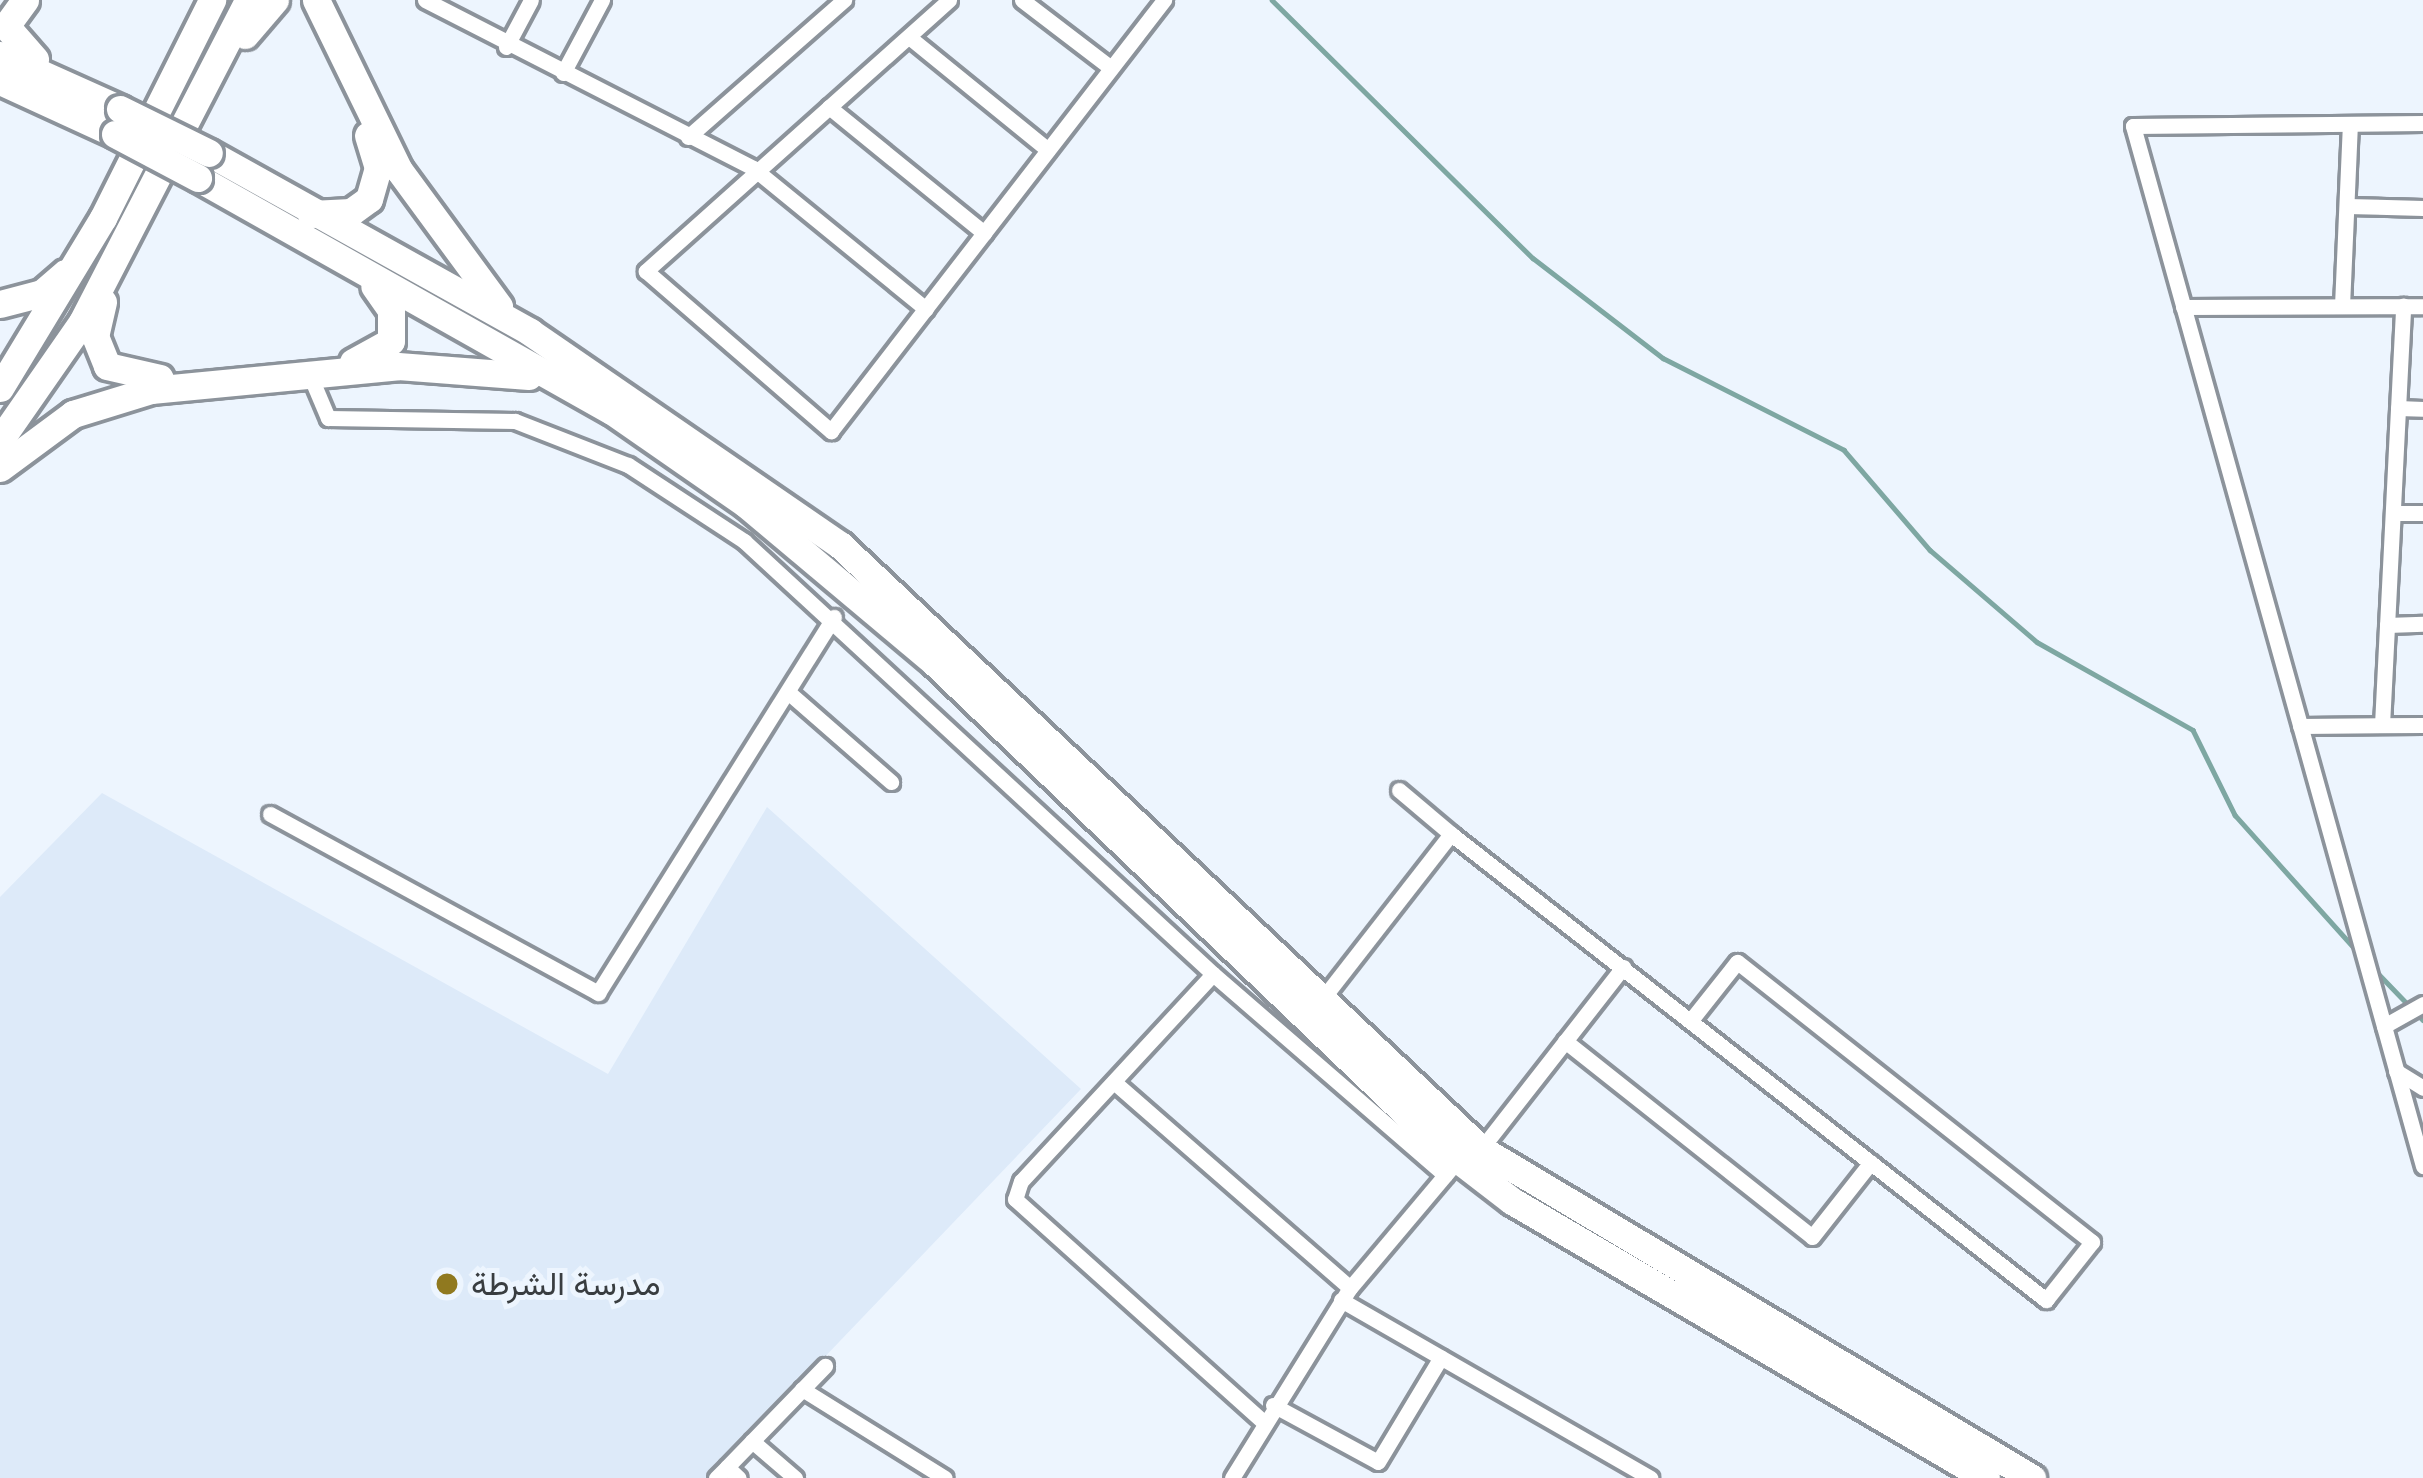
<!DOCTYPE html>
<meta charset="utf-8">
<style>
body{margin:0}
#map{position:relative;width:2423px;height:1478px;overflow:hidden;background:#edf5fe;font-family:"DM Sans",Vazirmatn,sans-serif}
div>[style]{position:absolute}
.built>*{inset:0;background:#ddeaf9}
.stream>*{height:4.5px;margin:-2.25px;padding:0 2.25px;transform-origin:2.25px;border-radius:2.25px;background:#7ea7a2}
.roads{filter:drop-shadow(3px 0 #8c939b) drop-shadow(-3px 0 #8c939b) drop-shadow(0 3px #8c939b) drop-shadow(0 -3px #8c939b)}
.street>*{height:15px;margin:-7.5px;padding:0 7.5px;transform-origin:7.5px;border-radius:7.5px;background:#fff}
.highway>*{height:27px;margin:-13.5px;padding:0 13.5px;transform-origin:13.5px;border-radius:13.5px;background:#fff}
.bridges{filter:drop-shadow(3px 0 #8c939b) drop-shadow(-3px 0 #8c939b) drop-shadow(0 3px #8c939b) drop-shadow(0 -3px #8c939b)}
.highway-bridge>*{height:27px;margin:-13.5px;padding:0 13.5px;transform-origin:13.5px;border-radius:13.5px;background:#fff}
.dots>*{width:33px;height:33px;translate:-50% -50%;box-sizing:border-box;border:6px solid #edf5fe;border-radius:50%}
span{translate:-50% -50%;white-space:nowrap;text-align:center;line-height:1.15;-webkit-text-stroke:10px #edf5fe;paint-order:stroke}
.poi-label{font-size:33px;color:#393d40}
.left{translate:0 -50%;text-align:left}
</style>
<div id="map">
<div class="built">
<i style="clip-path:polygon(102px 793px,608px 1074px,767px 807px,1081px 1089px,709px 1478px,0 1478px,0 897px)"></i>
</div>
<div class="stream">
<i style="left:1272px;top:0;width:367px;rotate:44.7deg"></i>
<i style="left:1533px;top:258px;width:164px;rotate:37.6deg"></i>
<i style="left:1663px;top:358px;width:203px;rotate:26.9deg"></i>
<i style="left:1844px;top:450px;width:132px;rotate:49.3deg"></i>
<i style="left:1930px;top:550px;width:141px;rotate:40.7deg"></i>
<i style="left:2037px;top:642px;width:179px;rotate:29.4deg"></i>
<i style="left:2193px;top:730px;width:95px;rotate:63.7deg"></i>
<i style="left:2235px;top:815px;width:183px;rotate:48.1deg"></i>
<i style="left:2373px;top:968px;width:72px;rotate:46.1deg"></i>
</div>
<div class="roads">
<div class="street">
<i style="left:425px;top:0;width:369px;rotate:27.1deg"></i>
<i style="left:753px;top:168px;width:223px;rotate:39.2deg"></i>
<i style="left:949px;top:0;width:407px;rotate:138.2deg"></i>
<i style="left:646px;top:271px;width:245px;rotate:40.9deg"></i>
<i style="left:831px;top:431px;width:545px;rotate:-52.31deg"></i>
<i style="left:1022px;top:0;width:112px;rotate:37.4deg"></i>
<i style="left:909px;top:37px;width:179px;rotate:39.1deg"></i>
<i style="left:506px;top:47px;width:53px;rotate:-62deg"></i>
<i style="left:563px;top:73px;width:83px;rotate:-61.9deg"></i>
<i style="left:829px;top:107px;width:200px;rotate:39.1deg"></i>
<i style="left:2423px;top:123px;width:290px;rotate:179.4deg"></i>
<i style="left:2133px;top:126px;width:1080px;rotate:74.42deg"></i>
<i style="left:688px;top:137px;width:208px;rotate:-41.3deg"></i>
<i style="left:2347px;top:206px;width:76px;rotate:1.5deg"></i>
<i style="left:2342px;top:306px;width:182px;rotate:-87.5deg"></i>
<i style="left:2183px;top:307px;width:240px;rotate:-0.2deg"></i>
<i style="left:309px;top:373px;width:49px;rotate:67.1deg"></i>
<i style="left:328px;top:418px;width:187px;rotate:0.9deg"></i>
<i style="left:515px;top:421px;width:121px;rotate:21.3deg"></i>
<i style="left:628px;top:465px;width:139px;rotate:33.2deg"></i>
<i style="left:744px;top:541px;width:638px;rotate:42.71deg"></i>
<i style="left:1213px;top:974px;width:307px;rotate:40.9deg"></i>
<i style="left:2398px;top:408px;width:25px;rotate:2deg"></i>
<i style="left:2393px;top:513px;width:30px"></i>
<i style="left:2387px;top:625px;width:36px;rotate:-2deg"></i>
<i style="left:788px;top:692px;width:137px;rotate:41.1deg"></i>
<i style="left:2382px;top:725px;width:420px;rotate:-87.1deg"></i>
<i style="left:2300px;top:726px;width:123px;rotate:-0.5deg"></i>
<i style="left:1399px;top:790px;width:68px;rotate:40.2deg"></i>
<i style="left:1451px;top:834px;width:756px;rotate:38.07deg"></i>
<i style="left:2046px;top:1300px;width:74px;rotate:-51.6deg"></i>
<i style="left:2092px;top:1242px;width:452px;rotate:-141.7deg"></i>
<i style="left:1737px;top:962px;width:74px;rotate:128.4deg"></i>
<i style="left:270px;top:814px;width:374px;rotate:28.6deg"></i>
<i style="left:598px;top:993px;width:444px;rotate:-57.9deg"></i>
<i style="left:1213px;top:974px;width:282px;rotate:132.8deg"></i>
<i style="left:1021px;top:1181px;width:19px;rotate:108deg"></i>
<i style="left:1015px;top:1199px;width:331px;rotate:41.9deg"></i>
<i style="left:1320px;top:1002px;width:213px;rotate:-52.1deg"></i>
<i style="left:2384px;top:1026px;width:45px;rotate:-29.4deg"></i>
<i style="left:1565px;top:1041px;width:315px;rotate:38.4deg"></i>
<i style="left:1812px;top:1237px;width:95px;rotate:-51.8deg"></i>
<i style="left:2396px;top:1071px;width:32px;rotate:32deg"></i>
<i style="left:1114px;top:1082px;width:313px;rotate:41.1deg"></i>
<i style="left:1481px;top:1149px;width:231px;rotate:-52deg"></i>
<i style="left:1341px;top:1300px;width:357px;rotate:29.9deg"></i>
<i style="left:802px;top:1389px;width:168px;rotate:31.9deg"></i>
<i style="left:1273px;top:1405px;width:119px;rotate:28.5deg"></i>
<i style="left:1378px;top:1462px;width:122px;rotate:-59deg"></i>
<i style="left:752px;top:1441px;width:57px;rotate:40.7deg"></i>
<i style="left:727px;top:1467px;width:141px;rotate:-45.9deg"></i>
<i style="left:716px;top:1478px;width:16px;rotate:-45deg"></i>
<i style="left:727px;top:1467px;width:16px;rotate:43deg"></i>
<i style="left:1232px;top:1478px;width:224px;rotate:-58.2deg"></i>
<i style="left:1350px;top:1288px;width:157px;rotate:-49.9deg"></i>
</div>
<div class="highway">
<i style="left:25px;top:0;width:32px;rotate:126deg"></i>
<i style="left:6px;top:26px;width:44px;rotate:48.7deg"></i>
<i style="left:316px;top:0;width:189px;rotate:64deg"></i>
<i style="left:399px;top:170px;width:169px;rotate:53.7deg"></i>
<i style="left:245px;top:35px;width:46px;rotate:-49.4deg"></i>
<i style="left:0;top:55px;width:132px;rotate:24.2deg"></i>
<i style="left:0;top:81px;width:127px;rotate:24.7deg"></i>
<i style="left:209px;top:153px;width:368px;rotate:29.1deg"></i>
<i style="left:530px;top:332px;width:376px;rotate:34.5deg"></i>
<i style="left:840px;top:545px;width:881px;rotate:43.3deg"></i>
<i style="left:1481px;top:1149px;width:642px;rotate:30.84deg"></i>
<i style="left:198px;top:178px;width:475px;rotate:29.4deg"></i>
<i style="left:612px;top:411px;width:165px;rotate:34.8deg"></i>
<i style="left:747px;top:505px;width:246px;rotate:40deg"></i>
<i style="left:935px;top:663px;width:696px;rotate:43.72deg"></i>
<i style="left:1438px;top:1144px;width:93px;rotate:37.6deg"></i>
<i style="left:1512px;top:1201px;width:549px;rotate:30.3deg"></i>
<i style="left:311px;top:214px;width:40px;rotate:-2.9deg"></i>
<i style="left:351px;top:212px;width:22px;rotate:-36deg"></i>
<i style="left:369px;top:199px;width:32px;rotate:-74deg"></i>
<i style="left:378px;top:168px;width:34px;rotate:-107deg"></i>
<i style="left:103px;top:302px;width:35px;rotate:103deg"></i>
<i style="left:95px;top:336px;width:32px;rotate:68deg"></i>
<i style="left:107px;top:366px;width:54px;rotate:12.8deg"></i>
<i style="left:0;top:304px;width:43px;rotate:-14.7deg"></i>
<i style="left:42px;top:293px;width:30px;rotate:-41deg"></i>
<i style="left:353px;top:362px;width:43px;rotate:-28.9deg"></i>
<i style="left:391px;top:341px;width:31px;rotate:-90deg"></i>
<i style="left:391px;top:310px;width:29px;rotate:-125deg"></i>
<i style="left:0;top:388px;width:199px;rotate:-58.8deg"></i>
<i style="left:103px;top:218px;width:244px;rotate:-63.4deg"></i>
<i style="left:0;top:440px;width:144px;rotate:-55.2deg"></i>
<i style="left:82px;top:322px;width:362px;rotate:-62.7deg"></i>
<i style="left:0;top:468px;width:91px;rotate:-36.5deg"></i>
<i style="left:73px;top:414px;width:82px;rotate:-17.1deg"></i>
<i style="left:151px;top:390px;width:248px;rotate:-5.5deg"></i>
<i style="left:398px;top:366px;width:131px;rotate:4.4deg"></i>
</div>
</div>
<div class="bridges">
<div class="highway-bridge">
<i style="left:120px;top:109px;width:99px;rotate:26.3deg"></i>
<i style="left:115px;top:134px;width:94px;rotate:27.9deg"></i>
</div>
</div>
<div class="dots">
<i style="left:447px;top:1284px;background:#90791f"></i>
</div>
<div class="poi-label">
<span class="left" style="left:471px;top:1284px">مدرسة الشرطة</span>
</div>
</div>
